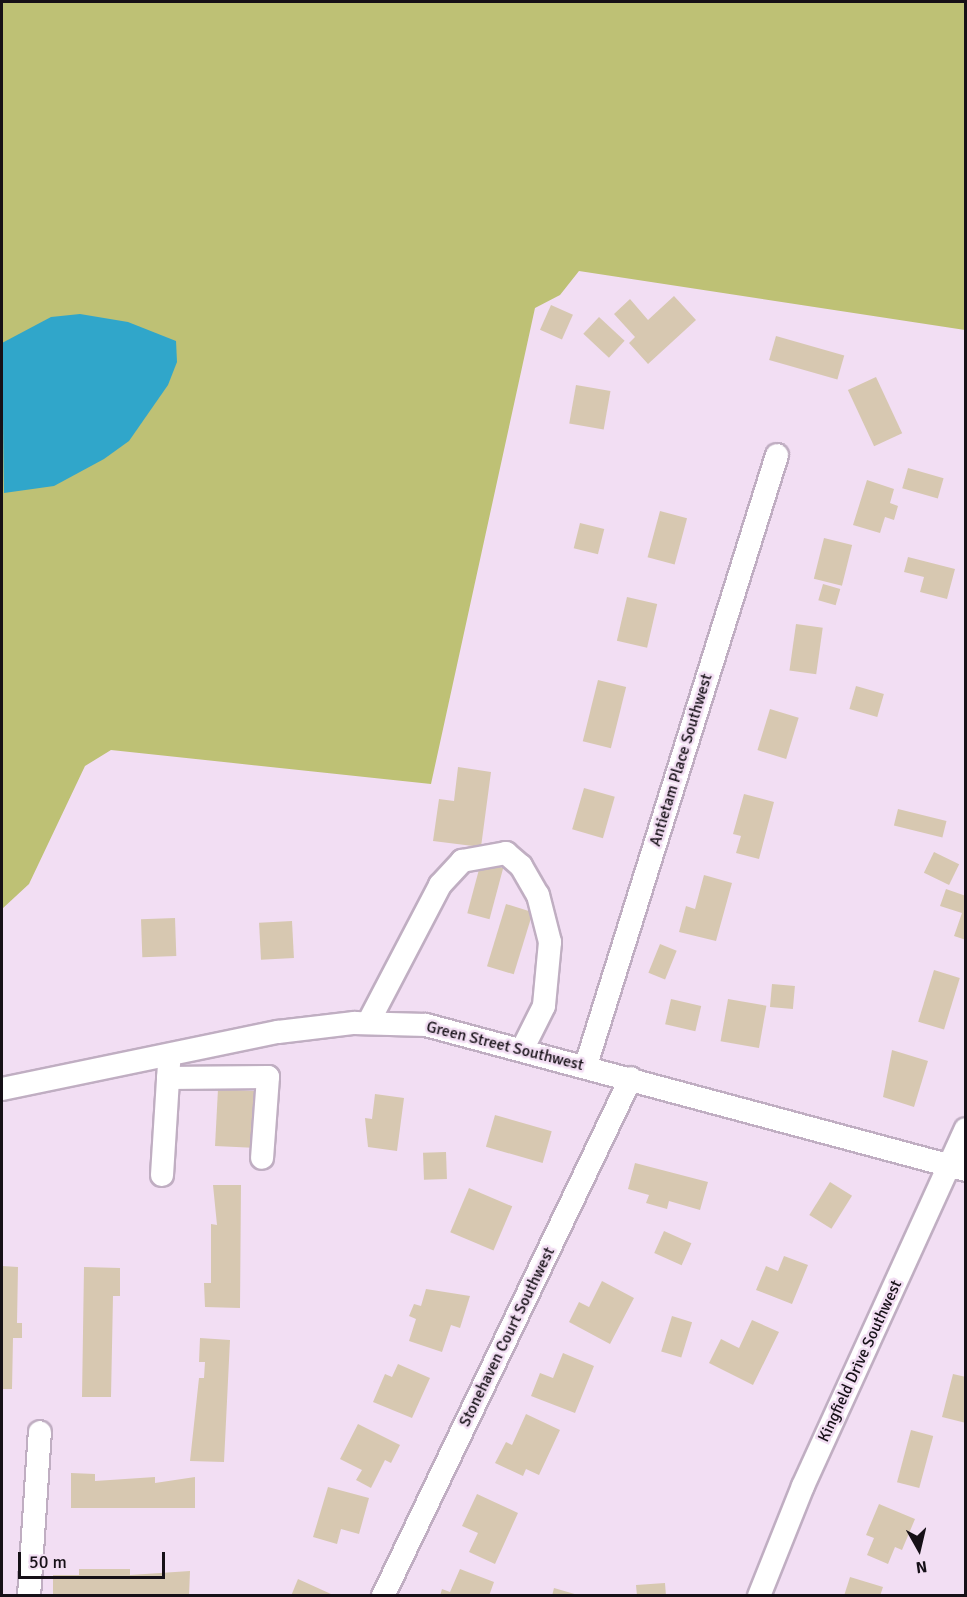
<!DOCTYPE html>
<style>
body{margin:0}
#map{position:relative;width:967px;height:1597px;overflow:hidden;background:#f2def3;font-family:Signika,sans-serif}
div>[style]{position:absolute}
.green>*{inset:0;background:#bec175}
.water>*{inset:0;background:#30a6ca}
.building>*{inset:0;background:#d7c8b1;transform-origin:0 0}
.roads{filter:drop-shadow(2px 0 #c0aec2) drop-shadow(-2px 0 #c0aec2) drop-shadow(0 2px #c0aec2) drop-shadow(0 -2px #c0aec2)}
.minor>*{height:22px;margin:-11px;padding:0 11px;transform-origin:11px;border-radius:11px;background:#fff}
span{translate:-50% -50%;white-space:nowrap;text-align:center;line-height:1.15;-webkit-text-stroke:5px #f2def3;paint-order:stroke}
.street-label{font-size:16px;color:#161017}
.frame{position:absolute;inset:0;border:3px solid #161017;pointer-events:none}
.north{position:absolute;left:889px;top:1519px;width:60px;height:60px;-webkit-text-stroke:4px #f2def3;paint-order:stroke;rotate:172deg;font-size:16px;font-weight:700;line-height:24px;text-align:center;color:#161017}
.north::after{content:'';display:block;margin:auto;width:21px;height:27px;background:#161017;clip-path:polygon(50% 0,100% 100%,50% 72%,0 100%)}
.scale{position:absolute;left:18px;top:1552px;width:147px;height:27px;box-sizing:border-box;border:3px solid #161017;border-top:0;padding-left:8px;font-size:18px;line-height:21px;white-space:nowrap;color:#161017;-webkit-text-stroke:4px #f2def3;paint-order:stroke}
</style>
<div id="map">
<div class="green">
<i style="clip-path:polygon(2px 2px,965px 2px,965px 330px,579px 271px,560px 295px,535px 308px,431px 784px,111px 750px,85px 766px,29px 884px,2px 909px)"></i>
</div>
<div class="water">
<i style="clip-path:polygon(80px 314px,128px 322px,176px 341px,177px 362px,168px 385px,129px 441px,104px 459px,54px 486px,4px 493px,2px 343px,51px 317px)"></i>
</div>
<div class="building">
<i style="clip-path:polygon(674px 296px,696px 320px,648px 364px,629px 343px,635px 337px,614px 314px,630px 299px,648px 320px)"></i>
<i style="left:551px;top:305px;width:24px;height:27px;rotate:24deg"></i>
<i style="left:599px;top:317px;width:35px;height:23px;rotate:43deg"></i>
<i style="left:776px;top:336px;width:71px;height:25px;rotate:16deg"></i>
<i style="left:876px;top:377px;width:62px;height:31px;rotate:65deg"></i>
<i style="left:576px;top:385px;width:35px;height:39px;rotate:10deg"></i>
<i style="left:908px;top:468px;width:37px;height:21px;rotate:16deg"></i>
<i style="clip-path:polygon(867px 480px,894px 489px,890px 503px,898px 506px,894px 520px,885px 517px,880px 533px,853px 525px)"></i>
<i style="left:660px;top:511px;width:28px;height:48px;rotate:15deg"></i>
<i style="left:580px;top:523px;width:25px;height:26px;rotate:14deg"></i>
<i style="left:824px;top:538px;width:29px;height:42px;rotate:14deg"></i>
<i style="clip-path:polygon(908px 557px,955px 569px,947px 599px,920px 592px,924px 577px,904px 572px)"></i>
<i style="left:823px;top:584px;width:18px;height:17px;rotate:16deg"></i>
<i style="left:627px;top:597px;width:31px;height:45px;rotate:13deg"></i>
<i style="left:796px;top:624px;width:27px;height:47px;rotate:8deg"></i>
<i style="left:598px;top:680px;width:29px;height:63px;rotate:14deg"></i>
<i style="left:856px;top:686px;width:29px;height:24px;rotate:16deg"></i>
<i style="left:770px;top:709px;width:30px;height:43px;rotate:17deg"></i>
<i style="clip-path:polygon(458px 767px,491px 772px,481px 847px,433px 841px,439px 799px,454px 801px)"></i>
<i style="left:584px;top:788px;width:32px;height:43px;rotate:16deg"></i>
<i style="clip-path:polygon(744px 794px,774px 802px,759px 859px,736px 853px,741px 836px,733px 834px)"></i>
<i style="left:898px;top:809px;width:50px;height:17px;rotate:14deg"></i>
<i style="left:934px;top:852px;width:28px;height:23px;rotate:26deg"></i>
<i style="left:481px;top:862px;width:23px;height:53px;rotate:15deg"></i>
<i style="clip-path:polygon(704px 875px,732px 883px,716px 941px,679px 932px,686px 906px,695px 909px)"></i>
<i style="clip-path:polygon(946px 889px,966px 896px,966px 940px,954px 936px,962px 913px,940px 906px)"></i>
<i style="left:506px;top:904px;width:28px;height:65px;rotate:17deg"></i>
<i style="left:175px;top:918px;width:38px;height:34px;rotate:88deg"></i>
<i style="left:292px;top:921px;width:37px;height:33px;rotate:87deg"></i>
<i style="left:660px;top:944px;width:18px;height:31px;rotate:22deg"></i>
<i style="left:934px;top:970px;width:27px;height:54px;rotate:17deg"></i>
<i style="left:772px;top:984px;width:23px;height:23px;rotate:5deg"></i>
<i style="left:671px;top:999px;width:31px;height:26px;rotate:13deg"></i>
<i style="left:728px;top:999px;width:39px;height:43px;rotate:10deg"></i>
<i style="clip-path:polygon(892px 1050px,928px 1061px,914px 1107px,883px 1097px)"></i>
<i style="left:218px;top:1089px;width:37px;height:57px;rotate:3deg"></i>
<i style="clip-path:polygon(375px 1094px,404px 1098px,397px 1151px,368px 1147px,365px 1118px,372px 1119px)"></i>
<i style="left:495px;top:1115px;width:59px;height:33px;rotate:16deg"></i>
<i style="left:446px;top:1152px;width:27px;height:23px;rotate:88deg"></i>
<i style="clip-path:polygon(635px 1163px,708px 1182px,700px 1210px,669px 1201px,667px 1209px,646px 1203px,649px 1195px,628px 1189px)"></i>
<i style="left:830px;top:1182px;width:26px;height:39px;rotate:32deg"></i>
<i style="clip-path:polygon(213px 1185px,241px 1185px,240px 1308px,205px 1307px,204px 1283px,211px 1283px,211px 1224px,217px 1225px)"></i>
<i style="left:469px;top:1188px;width:47px;height:48px;rotate:23deg"></i>
<i style="left:664px;top:1231px;width:30px;height:24px;rotate:24deg"></i>
<i style="clip-path:polygon(784px 1256px,808px 1265px,792px 1304px,756px 1290px,766px 1266px,778px 1271px)"></i>
<i style="clip-path:polygon(2px 1266px,18px 1267px,17px 1323px,22px 1323px,22px 1338px,13px 1338px,12px 1389px,2px 1389px)"></i>
<i style="clip-path:polygon(84px 1267px,120px 1268px,120px 1296px,113px 1296px,111px 1397px,82px 1397px)"></i>
<i style="clip-path:polygon(602px 1281px,634px 1298px,610px 1344px,569px 1322px,579px 1302px,589px 1307px)"></i>
<i style="clip-path:polygon(426px 1289px,470px 1296px,460px 1328px,451px 1325px,442px 1352px,409px 1341px,416px 1319px,409px 1316px,414px 1304px,421px 1306px)"></i>
<i style="left:672px;top:1316px;width:21px;height:37px;rotate:17deg"></i>
<i style="clip-path:polygon(752px 1320px,779px 1332px,753px 1385px,709px 1363px,721px 1339px,739px 1348px)"></i>
<i style="clip-path:polygon(200px 1338px,230px 1340px,224px 1462px,190px 1461px,199px 1378px,204px 1378px,205px 1362px,199px 1362px)"></i>
<i style="clip-path:polygon(563px 1353px,594px 1366px,575px 1413px,531px 1396px,540px 1373px,553px 1378px)"></i>
<i style="clip-path:polygon(398px 1364px,430px 1378px,412px 1418px,373px 1402px,385px 1374px,392px 1377px)"></i>
<i style="clip-path:polygon(953px 1374px,966px 1377px,966px 1423px,942px 1417px)"></i>
<i style="clip-path:polygon(526px 1414px,560px 1430px,539px 1475px,526px 1469px,523px 1476px,495px 1463px,506px 1442px,512px 1445px)"></i>
<i style="clip-path:polygon(358px 1424px,400px 1445px,391px 1463px,385px 1460px,371px 1488px,356px 1480px,362px 1470px,340px 1459px)"></i>
<i style="left:911px;top:1430px;width:23px;height:54px;rotate:15deg"></i>
<i style="clip-path:polygon(71px 1473px,95px 1474px,95px 1481px,155px 1477px,155px 1483px,195px 1477px,195px 1508px,71px 1508px)"></i>
<i style="clip-path:polygon(328px 1487px,369px 1498px,359px 1534px,341px 1529px,337px 1544px,313px 1537px)"></i>
<i style="clip-path:polygon(477px 1494px,518px 1513px,495px 1564px,469px 1552px,478px 1533px,462px 1526px)"></i>
<i style="clip-path:polygon(879px 1504px,915px 1519px,902px 1550px,895px 1547px,888px 1564px,867px 1555px,874px 1538px,866px 1535px)"></i>
<i style="clip-path:polygon(79px 1569px,130px 1569px,130px 1575px,190px 1571px,189px 1596px,53px 1596px,53px 1575px,79px 1575px)"></i>
<i style="clip-path:polygon(460px 1569px,494px 1582px,489px 1596px,440px 1596px,442px 1589px,450px 1592px)"></i>
<i style="clip-path:polygon(850px 1577px,883px 1587px,880px 1596px,844px 1596px)"></i>
<i style="clip-path:polygon(298px 1579px,331px 1594px,330px 1596px,291px 1596px)"></i>
<i style="clip-path:polygon(665px 1583px,666px 1596px,637px 1596px,636px 1585px)"></i>
<i style="clip-path:polygon(554px 1588px,578px 1595px,578px 1596px,552px 1596px)"></i>
</div>
<div class="roads">
<div class="minor">
<i style="left:368px;top:1023px;width:156px;rotate:-62.4deg"></i>
<i style="left:440px;top:885px;width:33px;rotate:-47deg"></i>
<i style="left:462px;top:861px;width:45px;rotate:-10.3deg"></i>
<i style="left:506px;top:853px;width:20px;rotate:41deg"></i>
<i style="left:521px;top:866px;width:34px;rotate:60deg"></i>
<i style="left:538px;top:895px;width:49px;rotate:75.7deg"></i>
<i style="left:550px;top:942px;width:64px;rotate:95.4deg"></i>
<i style="left:544px;top:1006px;width:47px;rotate:116.6deg"></i>
<i style="left:586px;top:1065px;width:639px;rotate:-72.61deg"></i>
<i style="left:168px;top:1078px;width:100px;rotate:-0.6deg"></i>
<i style="left:268px;top:1077px;width:81px;rotate:94.2deg"></i>
<i style="left:2px;top:1089px;width:282px;rotate:-11.7deg"></i>
<i style="left:278px;top:1032px;width:77px;rotate:-6.8deg"></i>
<i style="left:354px;top:1023px;width:72px;rotate:1.6deg"></i>
<i style="left:426px;top:1025px;width:559px;rotate:15.03deg"></i>
<i style="left:162px;top:1175px;width:112px;rotate:-86.4deg"></i>
<i style="left:29px;top:1596px;width:164px;rotate:-86.2deg"></i>
<i style="left:383px;top:1596px;width:574px;rotate:-64.42deg"></i>
<i style="left:759px;top:1596px;width:118px;rotate:-68.2deg"></i>
<i style="left:803px;top:1486px;width:392px;rotate:-65.5deg"></i>
</div>
</div>
<div class="street-label">
<span style="left:681px;top:760px;rotate:-73deg">Antietam Place Southwest</span>
<span style="left:505px;top:1046px;rotate:14deg">Green Street Southwest</span>
<span style="left:507px;top:1337px;rotate:-64deg">Stonehaven Court Southwest</span>
<span style="left:860px;top:1361px;rotate:-65deg">Kingfield Drive Southwest</span>
</div>
<div class="frame"></div>
<div class="north">N</div>
<div class="scale">50 m</div>
</div>
